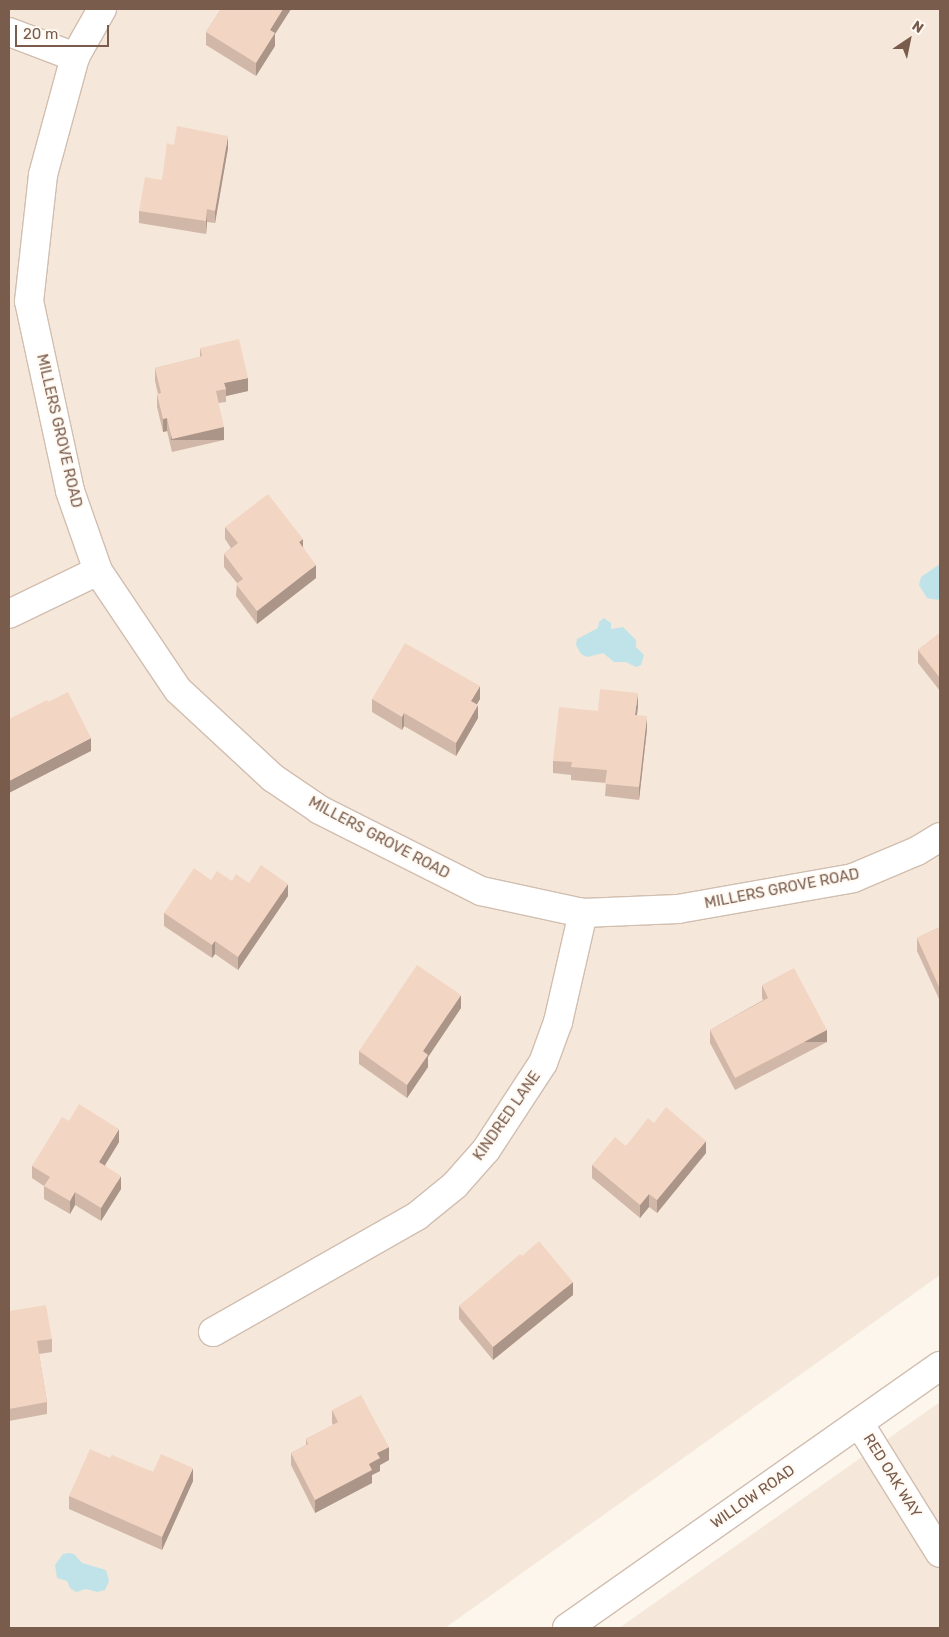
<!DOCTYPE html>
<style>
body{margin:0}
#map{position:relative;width:949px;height:1637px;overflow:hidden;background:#fdf6ec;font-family:Rubik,sans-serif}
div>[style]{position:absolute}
.residential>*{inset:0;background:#f5e8da}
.water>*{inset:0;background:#bfe3e8}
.roads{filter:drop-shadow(1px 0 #d1beb0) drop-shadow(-1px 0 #d1beb0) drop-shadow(0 1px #d1beb0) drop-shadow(0 -1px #d1beb0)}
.minor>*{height:28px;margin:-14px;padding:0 14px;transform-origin:14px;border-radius:14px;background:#fff}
.wall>*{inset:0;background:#d1b7a8}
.shaded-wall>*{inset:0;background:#aa9588;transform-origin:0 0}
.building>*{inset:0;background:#f3d5c3}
span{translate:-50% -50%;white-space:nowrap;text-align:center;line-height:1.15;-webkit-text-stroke:4.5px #fffaf3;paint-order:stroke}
.street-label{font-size:15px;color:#7a5c4d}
.frame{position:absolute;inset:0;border:10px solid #7a5c4d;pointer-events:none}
.north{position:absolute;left:884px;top:15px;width:50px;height:50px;-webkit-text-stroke:4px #fffaf3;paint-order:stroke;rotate:34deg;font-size:14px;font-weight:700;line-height:20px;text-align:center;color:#7a5c4d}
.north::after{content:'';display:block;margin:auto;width:18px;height:22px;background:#7a5c4d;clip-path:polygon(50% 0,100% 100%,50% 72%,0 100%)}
.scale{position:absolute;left:15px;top:25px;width:94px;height:22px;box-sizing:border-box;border:2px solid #7a5c4d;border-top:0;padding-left:6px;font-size:15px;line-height:18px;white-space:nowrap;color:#7a5c4d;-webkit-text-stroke:4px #fffaf3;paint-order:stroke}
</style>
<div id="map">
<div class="residential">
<i style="clip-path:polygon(9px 9px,940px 9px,940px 1275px,445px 1628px,9px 1628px)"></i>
<i style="clip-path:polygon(940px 1402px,940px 1628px,619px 1628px)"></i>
</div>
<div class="water">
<i style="clip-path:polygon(940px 564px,940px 598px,937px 600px,927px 598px,919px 585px,921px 577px)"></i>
<i style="clip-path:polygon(604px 618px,611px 623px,611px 629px,623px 627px,636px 640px,636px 647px,644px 655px,641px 665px,636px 667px,626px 662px,614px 662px,603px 653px,587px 657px,581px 654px,576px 645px,577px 639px,598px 628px,599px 622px)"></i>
<i style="clip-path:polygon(69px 1553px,74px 1554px,82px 1563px,106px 1570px,109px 1581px,105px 1590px,97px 1592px,86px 1589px,76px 1592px,70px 1588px,67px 1581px,57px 1578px,55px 1565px,63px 1554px)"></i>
</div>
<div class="roads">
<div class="minor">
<i style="left:102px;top:9px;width:55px;rotate:119.4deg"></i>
<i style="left:75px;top:57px;width:122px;rotate:105.2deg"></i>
<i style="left:43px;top:175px;width:127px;rotate:96.3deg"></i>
<i style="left:29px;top:301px;width:194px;rotate:77.8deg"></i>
<i style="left:70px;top:491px;width:85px;rotate:70.7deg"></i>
<i style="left:98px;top:571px;width:143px;rotate:56.1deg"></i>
<i style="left:178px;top:690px;width:129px;rotate:42.8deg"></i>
<i style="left:273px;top:778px;width:57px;rotate:34.2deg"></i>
<i style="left:320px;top:810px;width:180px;rotate:26.7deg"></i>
<i style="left:481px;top:891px;width:104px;rotate:12.2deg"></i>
<i style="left:583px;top:913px;width:95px;rotate:-2.4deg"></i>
<i style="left:678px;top:909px;width:178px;rotate:-10deg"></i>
<i style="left:853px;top:878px;width:69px;rotate:-22.9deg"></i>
<i style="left:917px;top:851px;width:27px;rotate:-31deg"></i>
<i style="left:9px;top:32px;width:71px;rotate:20.7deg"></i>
<i style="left:9px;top:614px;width:99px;rotate:-25.8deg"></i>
<i style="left:213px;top:1332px;width:235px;rotate:-29.6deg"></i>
<i style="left:417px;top:1216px;width:49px;rotate:-39.2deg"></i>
<i style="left:455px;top:1185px;width:47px;rotate:-48.5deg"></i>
<i style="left:486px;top:1150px;width:104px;rotate:-56.8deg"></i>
<i style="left:543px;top:1063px;width:44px;rotate:-69.9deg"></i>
<i style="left:558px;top:1022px;width:112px;rotate:-77.1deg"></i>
<i style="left:859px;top:1423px;width:153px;rotate:58.1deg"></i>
<i style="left:567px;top:1628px;width:456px;rotate:-35.1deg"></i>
</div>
</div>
<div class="wall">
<i style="clip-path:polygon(221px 9px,291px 9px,275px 34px,275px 46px,256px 76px,206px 45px,206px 32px)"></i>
<i style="clip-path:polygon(174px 145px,228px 148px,215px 223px,207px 222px,206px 234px,139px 223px,139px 211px,162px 180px)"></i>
<i style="clip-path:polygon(200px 348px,248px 391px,226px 396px,226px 402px,218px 403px,224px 440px,172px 452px,167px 431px,163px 432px,157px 407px,157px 394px,158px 394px,155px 381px,155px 368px,200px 357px)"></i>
<i style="clip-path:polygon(225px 527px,303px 547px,316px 578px,257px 624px,236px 596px,237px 583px,224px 567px,224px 554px,231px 548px,225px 539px)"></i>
<i style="clip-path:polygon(940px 633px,940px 691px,918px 663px,918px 650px)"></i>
<i style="clip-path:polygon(372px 699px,480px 699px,477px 704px,478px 718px,456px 756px,404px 726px,402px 730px,372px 712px)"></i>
<i style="clip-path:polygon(638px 706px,637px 715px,647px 729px,639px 800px,605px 796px,606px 783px,571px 780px,571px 775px,553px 773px,553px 761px,598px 711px)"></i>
<i style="clip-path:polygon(211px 880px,249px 883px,288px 896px,238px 970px,215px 954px,212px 958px,164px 926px,164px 913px)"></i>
<i style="clip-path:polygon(940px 927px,940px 1001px,917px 951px,917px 938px)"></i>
<i style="clip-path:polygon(762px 985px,827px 1042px,735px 1090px,710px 1043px,710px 1030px,763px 1000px,762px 998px)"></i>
<i style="clip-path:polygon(461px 1008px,428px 1057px,428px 1067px,407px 1098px,359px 1064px,359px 1051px)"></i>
<i style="clip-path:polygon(69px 1121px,119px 1142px,105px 1165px,121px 1189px,101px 1221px,75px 1205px,70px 1214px,44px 1199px,44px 1186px,32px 1178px,32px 1166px)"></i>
<i style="clip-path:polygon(654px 1123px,706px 1153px,657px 1213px,649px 1207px,640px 1218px,592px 1178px,592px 1165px,626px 1146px)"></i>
<i style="clip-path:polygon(522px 1256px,573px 1295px,493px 1360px,459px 1319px,459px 1306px)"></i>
<i style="clip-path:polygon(9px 1311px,52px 1339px,52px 1352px,39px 1354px,47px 1402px,47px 1414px,9px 1421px)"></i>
<i style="clip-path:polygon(332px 1410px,389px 1460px,380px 1465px,380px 1471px,372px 1475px,372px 1483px,315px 1513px,291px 1465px,291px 1453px,306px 1445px,306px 1439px,333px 1425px,332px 1423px)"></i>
<i style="clip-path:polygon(110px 1458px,153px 1472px,193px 1481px,162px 1550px,69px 1509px,69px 1496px)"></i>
</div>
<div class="shaded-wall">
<i style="clip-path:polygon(283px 9px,291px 9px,275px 34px,275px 46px,256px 76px,256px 63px,270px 30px)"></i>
<i style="clip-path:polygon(228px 136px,228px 148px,215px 223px,215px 211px)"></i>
<i style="clip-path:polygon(207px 209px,207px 222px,206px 234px,206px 221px)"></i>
<i style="clip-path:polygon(248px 378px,248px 391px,226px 396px,226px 389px,224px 383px)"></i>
<i style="clip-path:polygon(167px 418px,167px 431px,163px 432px,163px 419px)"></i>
<i style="left:224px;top:427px;width:13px;height:53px;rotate:90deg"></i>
<i style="clip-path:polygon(303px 539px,303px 552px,299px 542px)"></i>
<i style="clip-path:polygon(316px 565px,316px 578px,257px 624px,257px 611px)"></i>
<i style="clip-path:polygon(480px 686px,480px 699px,471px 714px,471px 701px)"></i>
<i style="clip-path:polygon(638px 693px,638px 706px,635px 728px,635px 715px)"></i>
<i style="clip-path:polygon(478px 705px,478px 718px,456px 756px,456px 743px)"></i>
<i style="clip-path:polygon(404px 713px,404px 726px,402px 730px,402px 717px)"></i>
<i style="clip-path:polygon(647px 716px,647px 729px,639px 800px,639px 787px)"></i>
<i style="clip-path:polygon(91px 738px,91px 751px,9px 793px,9px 781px)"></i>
<i style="clip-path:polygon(288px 884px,288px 896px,238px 970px,238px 957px)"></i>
<i style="clip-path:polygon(215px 941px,215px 954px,212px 958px,212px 945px)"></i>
<i style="clip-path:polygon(461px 995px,461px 1008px,428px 1057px,428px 1067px,407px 1098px,407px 1085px,423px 1051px)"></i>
<i style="left:827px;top:1030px;width:12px;height:104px;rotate:90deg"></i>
<i style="clip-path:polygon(119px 1129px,119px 1142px,99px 1175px,99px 1162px)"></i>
<i style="clip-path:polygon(706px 1141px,706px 1153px,657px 1213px,657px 1200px)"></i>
<i style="clip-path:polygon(121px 1176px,121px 1189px,101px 1221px,101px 1208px)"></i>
<i style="clip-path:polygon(75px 1192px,75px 1205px,70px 1214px,70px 1201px)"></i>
<i style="clip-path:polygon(649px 1194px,649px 1207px,640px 1218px,640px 1205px)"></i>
<i style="clip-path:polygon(573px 1282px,573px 1295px,493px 1360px,493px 1347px)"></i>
<i style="clip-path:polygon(389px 1447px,389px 1460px,380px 1465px,380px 1471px,372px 1475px,372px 1483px,315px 1513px,315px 1500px,369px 1464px,377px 1453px)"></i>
<i style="clip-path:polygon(193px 1468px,193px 1481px,162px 1550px,162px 1537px)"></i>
</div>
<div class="building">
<i style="clip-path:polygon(221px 9px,283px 9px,270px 30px,275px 33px,256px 63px,206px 32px)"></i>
<i style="clip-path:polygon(177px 126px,228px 136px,215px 211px,207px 209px,206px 221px,139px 211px,145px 177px,162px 180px,167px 143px,174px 145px)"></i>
<i style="clip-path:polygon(239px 339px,248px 378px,224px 383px,226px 389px,216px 391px,224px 427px,172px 439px,167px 418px,163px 419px,157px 394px,161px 393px,155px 368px,202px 356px,200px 348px)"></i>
<i style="clip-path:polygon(268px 494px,303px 539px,299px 542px,316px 565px,257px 611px,236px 584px,243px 579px,224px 554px,238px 543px,225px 527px)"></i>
<i style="clip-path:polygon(940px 633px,940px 678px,918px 650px)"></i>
<i style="clip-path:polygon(405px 643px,480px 686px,471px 701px,478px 705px,456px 743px,404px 713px,402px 717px,372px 699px)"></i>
<i style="clip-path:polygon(600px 689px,638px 693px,635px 715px,647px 716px,639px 787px,605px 784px,607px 770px,571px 767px,572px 762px,553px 761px,559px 707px,598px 711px)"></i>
<i style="clip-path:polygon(68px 692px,91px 738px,9px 781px,9px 719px,47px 700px,48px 702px)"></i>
<i style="clip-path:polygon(261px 865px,288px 884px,238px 957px,215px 941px,212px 945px,164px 913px,194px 868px,211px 880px,217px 871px,232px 881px,236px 874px,249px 883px)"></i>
<i style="clip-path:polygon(940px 927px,940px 989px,917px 938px)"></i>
<i style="clip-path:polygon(417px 965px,461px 995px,423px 1051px,428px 1055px,407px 1085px,359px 1051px)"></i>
<i style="clip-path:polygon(794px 968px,827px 1030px,735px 1078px,710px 1030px,768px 998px,762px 985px)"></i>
<i style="clip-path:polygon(79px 1104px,119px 1129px,99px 1162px,121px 1176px,101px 1208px,75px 1192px,70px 1201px,44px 1186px,50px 1177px,32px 1166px,62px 1117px,69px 1121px)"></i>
<i style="clip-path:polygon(666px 1107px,706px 1141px,657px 1200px,649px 1194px,640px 1205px,592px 1165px,615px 1137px,626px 1146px,648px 1118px,654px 1123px)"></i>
<i style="clip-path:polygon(539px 1241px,573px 1282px,493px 1347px,459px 1306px,520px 1254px,522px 1256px)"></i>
<i style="clip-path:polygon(46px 1305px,52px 1339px,37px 1341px,47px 1402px,9px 1409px,9px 1311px)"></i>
<i style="clip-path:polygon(361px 1395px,389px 1447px,377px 1453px,380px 1458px,369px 1464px,372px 1470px,315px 1500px,291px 1453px,308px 1444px,306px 1439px,338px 1422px,332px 1410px)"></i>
<i style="clip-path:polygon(90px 1449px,110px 1458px,112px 1455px,153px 1472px,161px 1454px,193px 1468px,162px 1537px,69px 1496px)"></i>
</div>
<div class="street-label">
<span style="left:59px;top:431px;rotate:77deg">MILLERS GROVE ROAD</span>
<span style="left:379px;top:838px;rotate:28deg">MILLERS GROVE ROAD</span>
<span style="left:782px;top:889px;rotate:-11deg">MILLERS GROVE ROAD</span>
<span style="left:507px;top:1116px;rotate:-55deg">KINDRED LANE</span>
<span style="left:892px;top:1476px;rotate:58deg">RED OAK WAY</span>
<span style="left:753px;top:1497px;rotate:-35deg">WILLOW ROAD</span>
</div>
<div class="frame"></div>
<div class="north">N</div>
<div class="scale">20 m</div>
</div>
